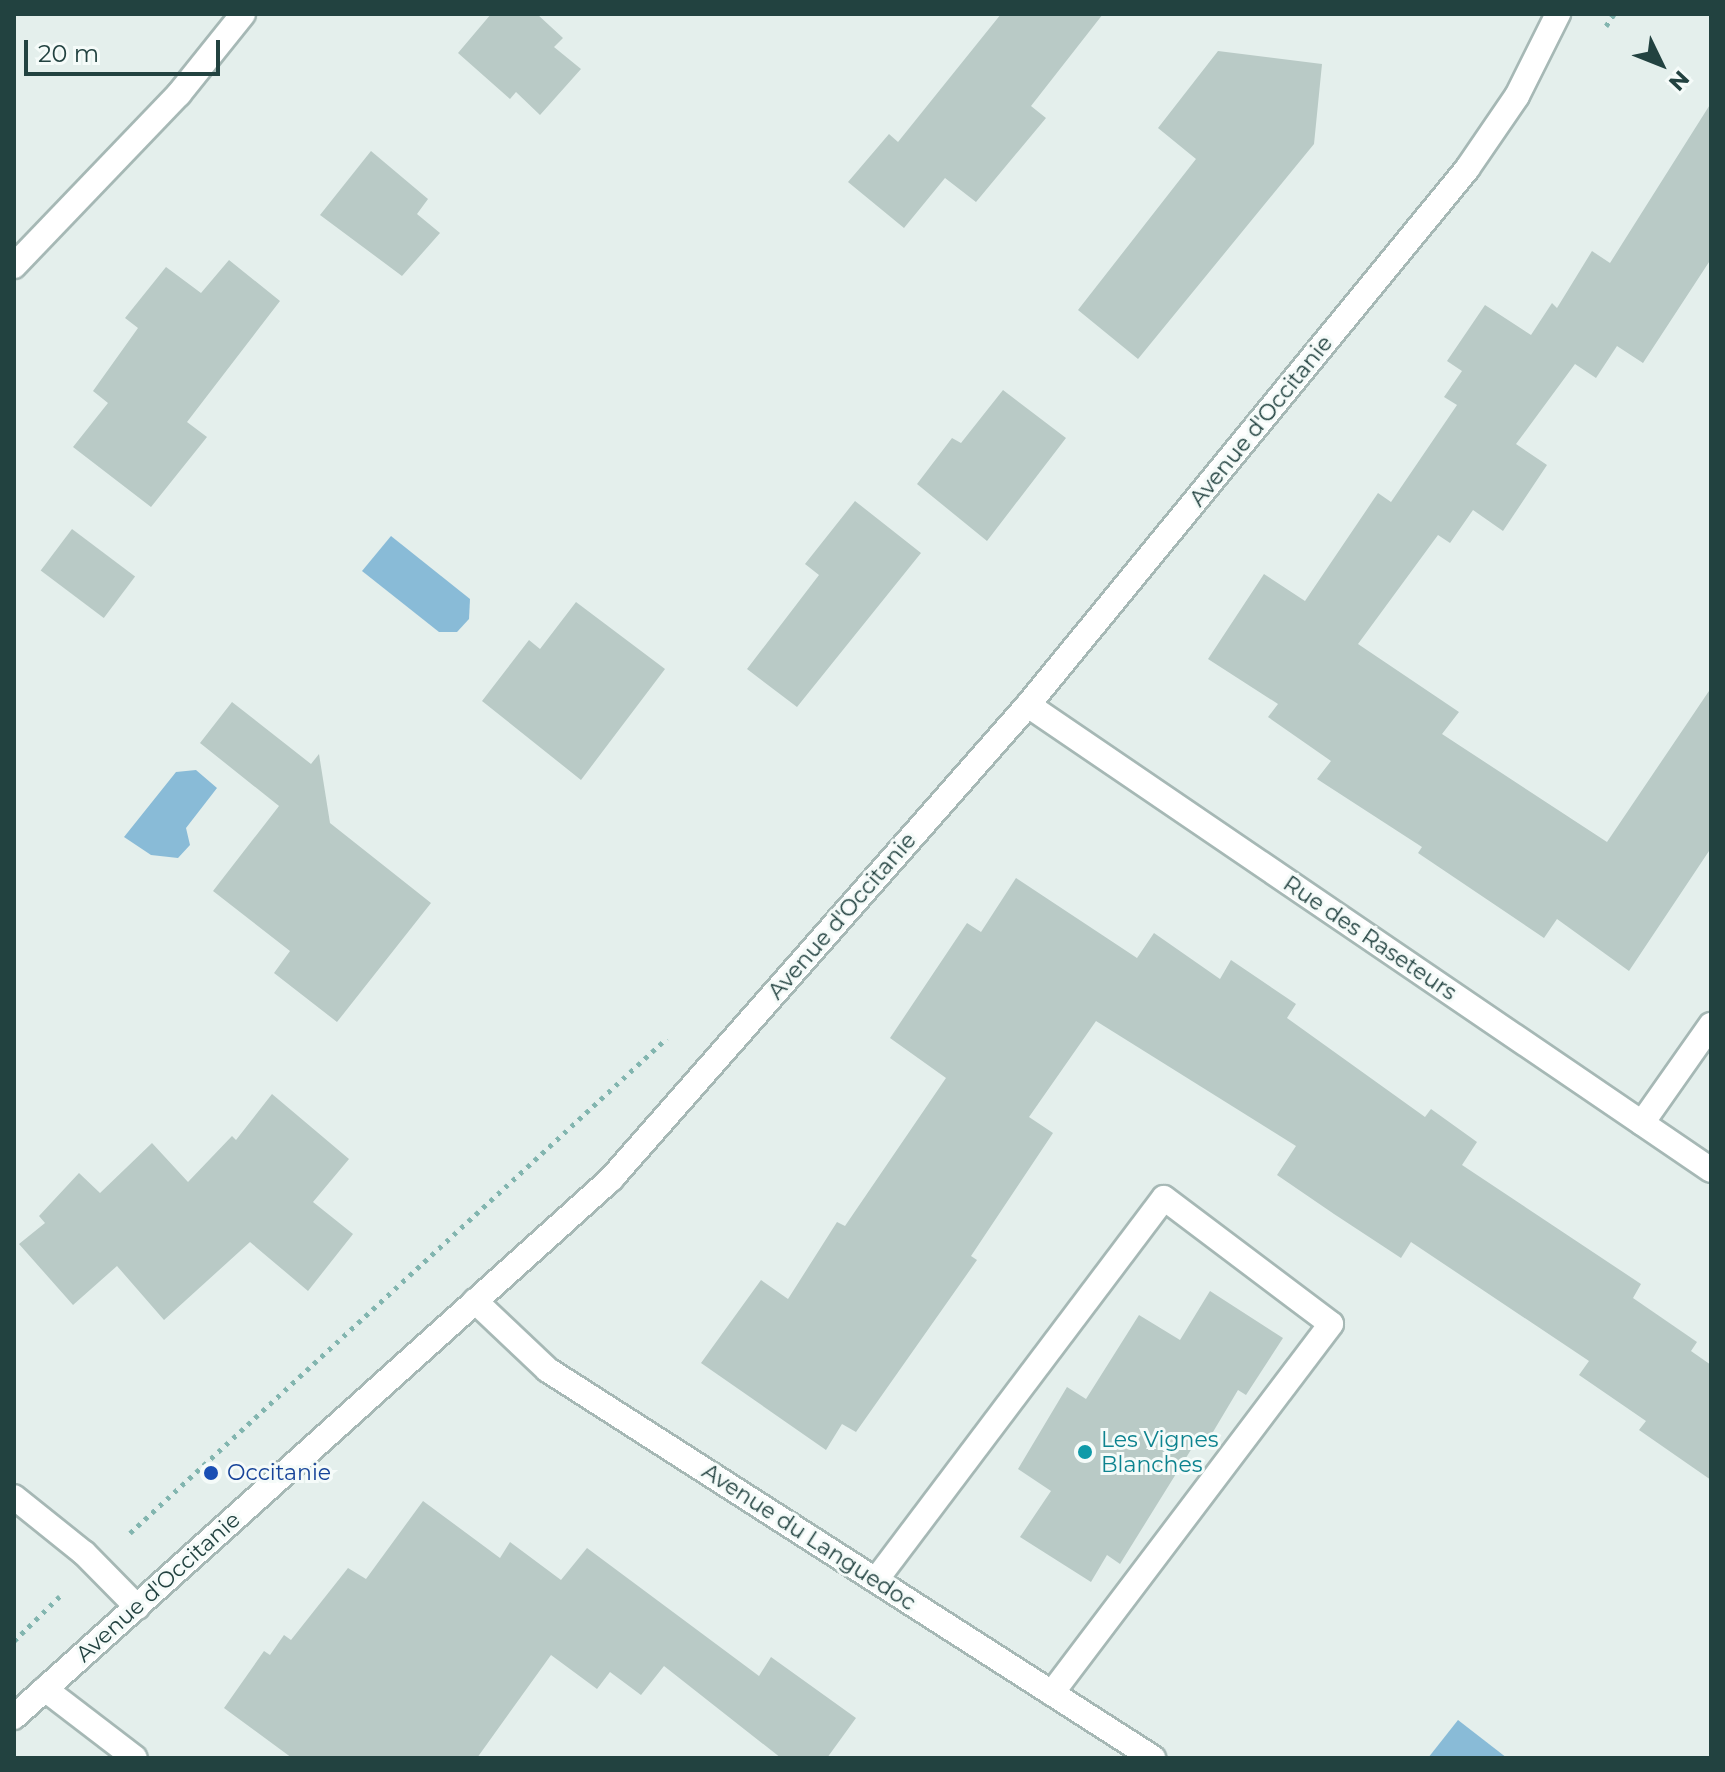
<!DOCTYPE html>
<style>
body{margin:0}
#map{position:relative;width:1725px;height:1772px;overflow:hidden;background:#e4efec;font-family:Montserrat,sans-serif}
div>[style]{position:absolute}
.water>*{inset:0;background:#89bbd7}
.building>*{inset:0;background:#b9cac6;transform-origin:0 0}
.path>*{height:5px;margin-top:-2.5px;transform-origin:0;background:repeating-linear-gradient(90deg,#82b5af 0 4px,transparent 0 10px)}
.roads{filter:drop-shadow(2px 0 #a6b8b5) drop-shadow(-2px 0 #a6b8b5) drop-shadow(0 2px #a6b8b5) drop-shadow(0 -2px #a6b8b5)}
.service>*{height:24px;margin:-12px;padding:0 12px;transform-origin:12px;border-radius:12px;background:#fff}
.minor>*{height:24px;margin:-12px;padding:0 12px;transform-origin:12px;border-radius:12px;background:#fff}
.tertiary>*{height:24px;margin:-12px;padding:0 12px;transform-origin:12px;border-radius:12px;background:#fff}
.dots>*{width:22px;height:22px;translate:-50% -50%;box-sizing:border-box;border:4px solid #f5fbf9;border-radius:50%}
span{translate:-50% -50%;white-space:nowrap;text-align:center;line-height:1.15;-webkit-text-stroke:6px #f5fbf9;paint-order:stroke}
.street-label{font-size:22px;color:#224240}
.culture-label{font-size:22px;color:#0d838f}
.left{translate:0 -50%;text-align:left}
.transit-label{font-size:22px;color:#164399}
.frame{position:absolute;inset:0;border:16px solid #224240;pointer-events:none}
.north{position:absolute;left:1621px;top:24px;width:80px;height:80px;-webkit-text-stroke:6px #f5fbf9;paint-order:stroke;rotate:133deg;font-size:22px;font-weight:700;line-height:32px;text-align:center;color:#224240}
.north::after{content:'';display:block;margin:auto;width:28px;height:36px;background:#224240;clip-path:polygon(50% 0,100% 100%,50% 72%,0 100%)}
.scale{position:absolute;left:24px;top:40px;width:196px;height:36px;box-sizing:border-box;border:4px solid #224240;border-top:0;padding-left:10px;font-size:24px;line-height:28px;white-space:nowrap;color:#224240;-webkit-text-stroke:6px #f5fbf9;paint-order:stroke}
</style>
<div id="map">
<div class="water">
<i style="clip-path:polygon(391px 536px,470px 599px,469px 619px,457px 632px,439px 632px,362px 571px)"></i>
<i style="clip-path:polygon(196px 770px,217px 788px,186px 828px,190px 845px,178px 858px,151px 855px,124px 837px,176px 772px)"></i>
<i style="clip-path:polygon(1458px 1720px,1507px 1758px,1428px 1758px)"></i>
</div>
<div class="building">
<i style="clip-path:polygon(491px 14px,537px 14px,563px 38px,554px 47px,581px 69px,540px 115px,516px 92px,510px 99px,458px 53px)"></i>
<i style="clip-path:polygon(1001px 14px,1103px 14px,1031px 106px,1046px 118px,976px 202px,945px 178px,904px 228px,848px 182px,889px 134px,898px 142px)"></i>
<i style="clip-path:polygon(1218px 51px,1322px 64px,1314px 144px,1138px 359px,1078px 310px,1196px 159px,1158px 128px)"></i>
<i style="clip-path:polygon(1711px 103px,1711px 259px,1643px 363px,1617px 346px,1596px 378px,1575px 364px,1516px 444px,1547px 465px,1503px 531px,1473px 510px,1450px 543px,1438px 535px,1358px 644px,1459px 712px,1442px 734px,1607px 842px,1711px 688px,1711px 848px,1629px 971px,1557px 919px,1544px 938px,1418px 853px,1422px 847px,1317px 779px,1331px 761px,1268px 717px,1278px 704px,1208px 659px,1264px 574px,1305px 601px,1378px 493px,1391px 502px,1457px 405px,1444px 397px,1462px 371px,1447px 361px,1485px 305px,1531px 335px,1552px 303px,1557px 308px,1592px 251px,1610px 263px)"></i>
<i style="clip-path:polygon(371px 151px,428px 199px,417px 214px,440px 233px,402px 276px,320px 215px)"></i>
<i style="clip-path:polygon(229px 260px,280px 301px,187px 422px,207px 437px,151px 507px,73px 447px,108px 403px,93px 391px,138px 328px,125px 318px,166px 267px,201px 293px)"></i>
<i style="clip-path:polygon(1003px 390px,1066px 438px,987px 541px,917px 484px,952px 438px,961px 443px)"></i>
<i style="clip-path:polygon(855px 501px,921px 553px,797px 707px,747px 669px,819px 575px,805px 564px)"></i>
<i style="left:72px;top:529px;width:79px;height:52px;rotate:37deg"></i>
<i style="clip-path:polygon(576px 602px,665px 669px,581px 780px,482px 701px,529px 640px,540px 649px)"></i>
<i style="clip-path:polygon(232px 702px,311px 764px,319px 754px,330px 823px,431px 903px,337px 1022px,274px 973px,290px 951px,213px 891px,279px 806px,200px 743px)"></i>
<i style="clip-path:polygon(1016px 878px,1137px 958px,1154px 933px,1220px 979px,1231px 960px,1296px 1004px,1287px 1018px,1425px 1117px,1431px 1109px,1477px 1142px,1462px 1165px,1641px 1284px,1633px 1298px,1697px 1342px,1691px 1351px,1711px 1365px,1711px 1480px,1639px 1430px,1646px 1421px,1579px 1375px,1589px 1361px,1411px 1242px,1401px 1258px,1334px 1214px,1277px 1175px,1296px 1146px,1096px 1021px,1029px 1117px,1053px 1133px,971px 1256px,977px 1260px,856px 1432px,842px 1424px,826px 1450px,701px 1363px,761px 1280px,788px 1299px,837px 1222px,845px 1226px,946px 1078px,890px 1038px,967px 923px,981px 932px)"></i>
<i style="clip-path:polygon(272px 1094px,349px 1159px,313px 1202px,353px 1234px,308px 1291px,250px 1242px,164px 1320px,117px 1266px,73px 1305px,19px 1244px,45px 1223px,39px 1216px,79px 1173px,100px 1193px,152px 1143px,188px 1182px,232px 1136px,236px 1140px)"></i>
<i style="clip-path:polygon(1210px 1291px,1283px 1338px,1246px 1395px,1238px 1390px,1210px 1437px,1202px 1432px,1120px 1564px,1107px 1555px,1091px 1582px,1020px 1537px,1051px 1491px,1018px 1469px,1067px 1387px,1086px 1399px,1139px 1315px,1180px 1340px)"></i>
<i style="clip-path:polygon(423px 1501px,500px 1558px,510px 1542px,561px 1580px,587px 1548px,759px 1676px,771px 1657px,856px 1718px,827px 1758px,781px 1758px,664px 1666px,641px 1695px,610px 1672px,597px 1689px,551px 1655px,477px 1758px,292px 1758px,224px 1708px,264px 1651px,270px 1655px,284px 1635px,291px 1640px,348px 1568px,366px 1579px)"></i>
</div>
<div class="path">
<i style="left:1606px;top:26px;width:14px;rotate:-56deg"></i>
<i style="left:130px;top:1533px;width:730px;rotate:-42.67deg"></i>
<i style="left:14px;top:1641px;width:64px;rotate:-44.4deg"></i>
</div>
<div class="roads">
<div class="service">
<i style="left:876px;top:1580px;width:478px;rotate:-53deg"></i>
<i style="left:1164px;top:1198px;width:209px;rotate:37deg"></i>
<i style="left:1331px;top:1324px;width:463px;rotate:127.1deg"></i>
</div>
<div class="minor">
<i style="left:14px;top:266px;width:238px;rotate:-46.2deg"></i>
<i style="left:179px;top:94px;width:102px;rotate:-51.3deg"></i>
<i style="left:1028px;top:705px;width:826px;rotate:34.25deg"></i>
<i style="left:1642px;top:1123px;width:120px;rotate:-54.9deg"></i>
<i style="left:475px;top:1301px;width:100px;rotate:43.4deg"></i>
<i style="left:548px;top:1370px;width:719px;rotate:32.67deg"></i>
<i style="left:14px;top:1497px;width:90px;rotate:38.7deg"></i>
<i style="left:84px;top:1553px;width:76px;rotate:45.5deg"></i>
<i style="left:45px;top:1689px;width:113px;rotate:37.5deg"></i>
</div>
<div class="tertiary">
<i style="left:14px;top:1717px;width:804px;rotate:-42.02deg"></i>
<i style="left:611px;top:1179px;width:631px;rotate:-48.66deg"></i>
<i style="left:1028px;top:705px;width:693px;rotate:-50.68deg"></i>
<i style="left:1467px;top:169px;width:88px;rotate:-55.6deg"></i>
<i style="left:1517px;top:96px;width:92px;rotate:-63.4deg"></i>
</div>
</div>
<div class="dots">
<i style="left:1085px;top:1452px;background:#0f9aa8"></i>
<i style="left:211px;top:1473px;background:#1a4fb4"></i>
</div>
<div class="street-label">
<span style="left:1261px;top:421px;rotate:-51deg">Avenue d'Occitanie</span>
<span style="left:842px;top:916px;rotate:-49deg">Avenue d'Occitanie</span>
<span style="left:1370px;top:938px;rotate:34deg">Rue des Raseteurs</span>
<span style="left:809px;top:1537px;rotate:33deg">Avenue du Languedoc</span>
<span style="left:158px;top:1587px;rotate:-42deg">Avenue d'Occitanie</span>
</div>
<div class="culture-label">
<span class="left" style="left:1101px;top:1452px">Les Vignes<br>Blanches</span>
</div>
<div class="transit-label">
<span class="left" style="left:227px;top:1473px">Occitanie</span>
</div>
<div class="frame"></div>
<div class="north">N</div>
<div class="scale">20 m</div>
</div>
